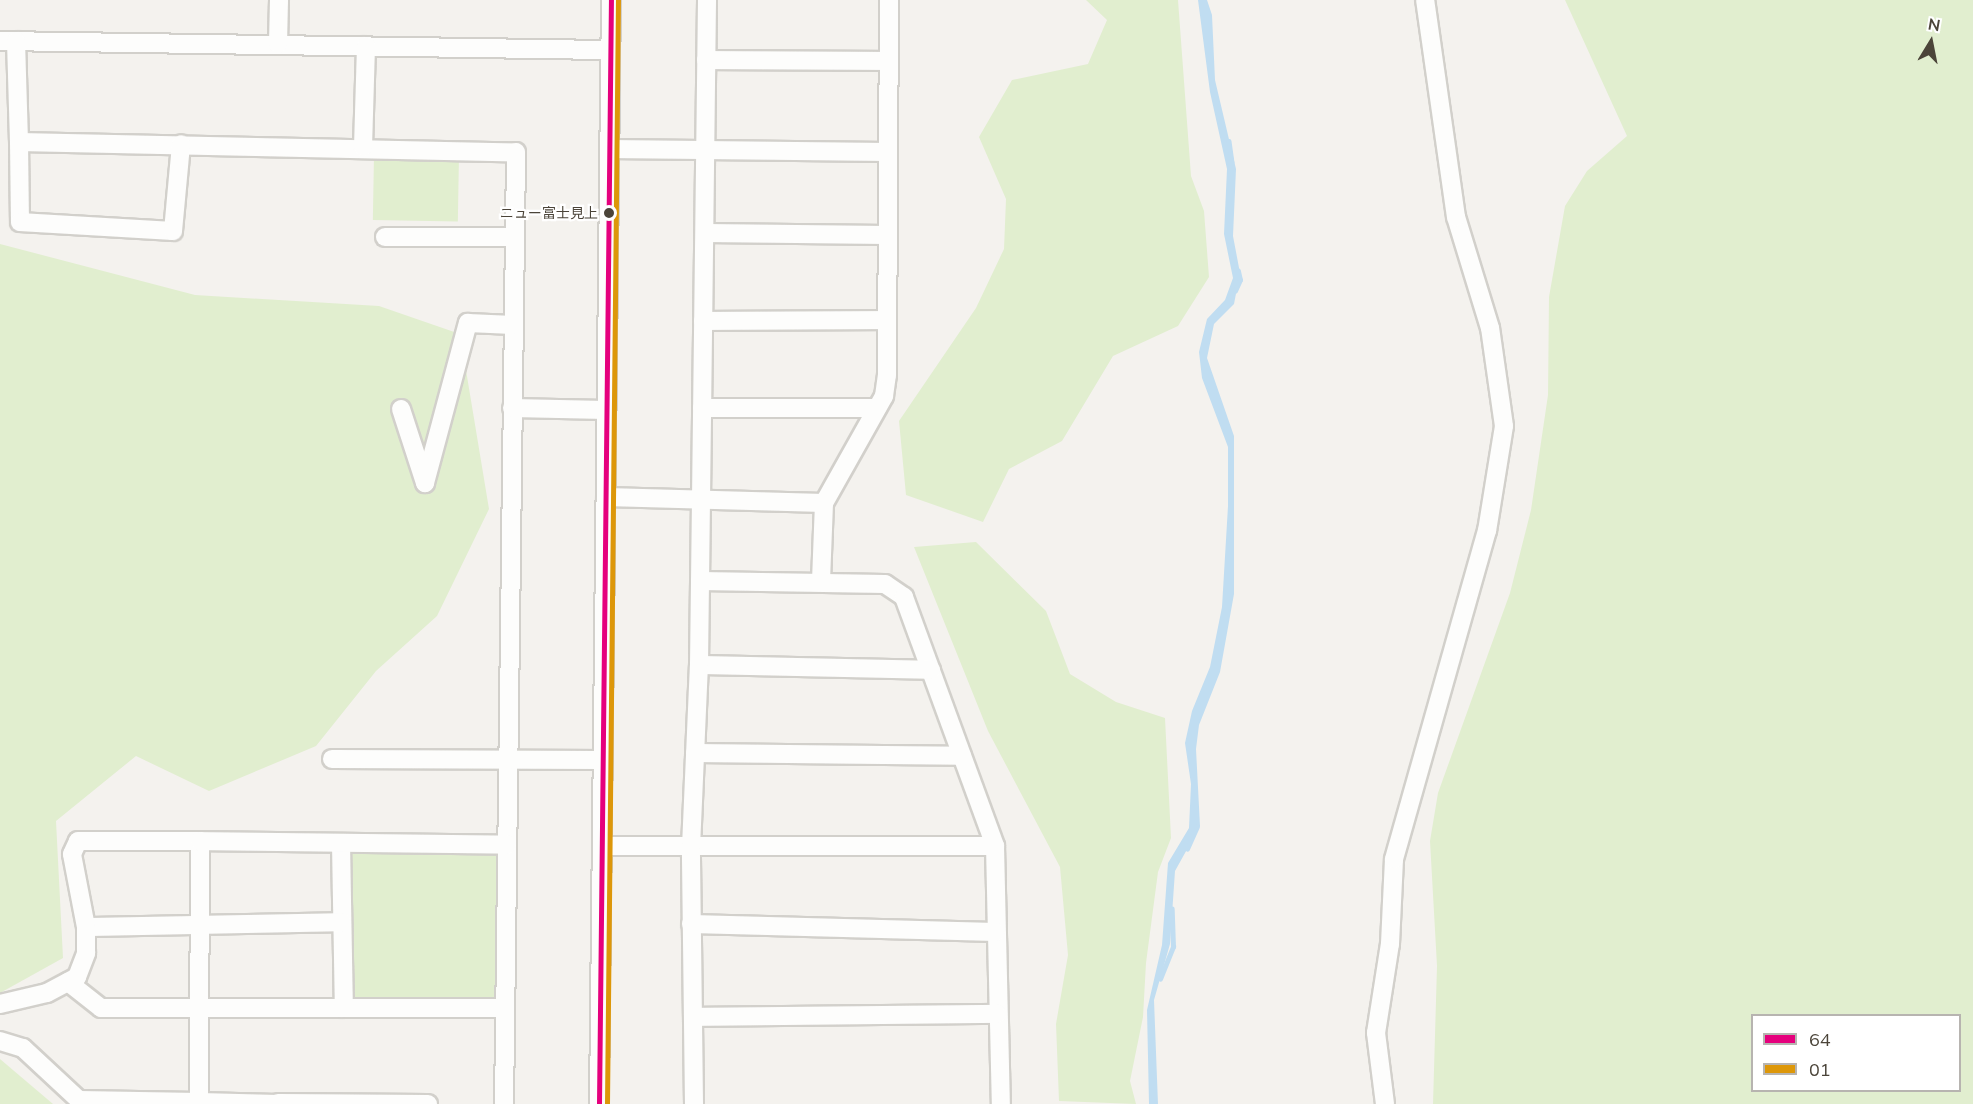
<!DOCTYPE html>
<meta charset="utf-8">
<style>
body{margin:0}
#map{position:relative;width:1973px;height:1104px;overflow:hidden;background:#f4f2ee;font-family:Mulish,"Noto Sans JP",sans-serif}
div>[style]{position:absolute}
.green>*{inset:0;background:#e1eecf;transform-origin:0 0}
.water>*{inset:0;background:#c0ddf1}
.stream>*{height:4.5px;margin:-2.25px;padding:0 2.25px;transform-origin:2.25px;border-radius:2.25px;background:#c0ddf1}
.roads{filter:drop-shadow(2px 0 #d2d0cb) drop-shadow(-2px 0 #d2d0cb) drop-shadow(0 2px #d2d0cb) drop-shadow(0 -2px #d2d0cb)}
.minor>*{height:18px;margin:-9px;padding:0 9px;transform-origin:9px;border-radius:9px;background:#fdfdfc}
.bus-1>*{height:4.5px;margin:-2.25px;padding:0 2.25px;transform-origin:2.25px;border-radius:2.25px;background:#e5007d}
.bus-2>*{height:4.5px;margin:-2.25px;padding:0 2.25px;transform-origin:2.25px;border-radius:2.25px;background:#dd9709}
.dots>*{width:16px;height:16px;translate:-50% -50%;box-sizing:border-box;border:3px solid #fff;border-radius:50%}
span{translate:-50% -50%;white-space:nowrap;text-align:center;line-height:1.15;-webkit-text-stroke:4.5px #fff;paint-order:stroke}
.bus-label{font-size:14px;color:#4b4439}
.right{translate:-100% -50%;text-align:right}
.legend{position:absolute;left:1751px;top:1014px;width:210px;height:78px;box-sizing:border-box;background:#fff;border:2px solid #b7b4b0;margin:0;padding:8px 10px;list-style:none;font-size:18px;color:#4b4439}
.legend li{display:flex;align-items:center;gap:12px;height:30px}
.legend b{width:30px;border:2px solid #b7b4b0}
.north{position:absolute;left:1901px;top:12px;width:60px;height:60px;-webkit-text-stroke:4px #fff;paint-order:stroke;rotate:10deg;font-size:16px;font-weight:700;line-height:24px;text-align:center;color:#4b4439}
.north::after{content:'';display:block;margin:auto;width:21px;height:27px;background:#4b4439;clip-path:polygon(50% 0,100% 100%,50% 72%,0 100%)}
</style>
<div id="map">
<div class="green">
<i style="clip-path:polygon(1086px 0,1178px 0,1191px 176px,1204px 211px,1209px 277px,1178px 326px,1113px 356px,1062px 441px,1009px 469px,983px 522px,906px 495px,899px 421px,976px 308px,1004px 249px,1006px 199px,979px 137px,1012px 80px,1088px 64px,1107px 20px)"></i>
<i style="clip-path:polygon(evenodd,1565px 0,1973px 0,1973px 1104px,1433px 1104px,1437px 966px,1430px 841px,1438px 793px,1510px 593px,1531px 510px,1548px 395px,1549px 297px,1565px 206px,1587px 171px,1627px 136px,1565px 0,1752px 1016px,1960px 1016px,1960px 1090px,1752px 1090px,1752px 1016px)"></i>
<i style="left:374px;top:154px;width:85px;height:66px;rotate:1deg"></i>
<i style="clip-path:polygon(0 244px,195px 295px,379px 306px,460px 334px,489px 509px,437px 616px,376px 671px,316px 746px,209px 791px,136px 756px,56px 821px,63px 958px,0 993px)"></i>
<i style="clip-path:polygon(976px 542px,1046px 611px,1070px 674px,1116px 702px,1165px 718px,1171px 838px,1158px 872px,1146px 963px,1143px 1017px,1130px 1081px,1136px 1104px,1059px 1101px,1056px 1024px,1068px 955px,1060px 867px,988px 731px,914px 547px)"></i>
<i style="left:351px;top:849px;width:147px;height:152px;rotate:1deg"></i>
<i style="clip-path:polygon(0 1059px,53px 1104px,0 1104px)"></i>
</div>
<div class="water">
<i style="clip-path:polygon(1198px 0,1207px 0,1212px 15px,1215px 80px,1236px 169px,1233px 236px,1240px 273px,1234px 304px,1214px 324px,1207px 358px,1234px 436px,1234px 594px,1220px 672px,1199px 725px,1196px 749px,1200px 826px,1175px 871px,1170px 944px,1154px 1000px,1158px 1104px,1149px 1104px,1147px 1010px,1162px 945px,1168px 863px,1189px 828px,1191px 784px,1185px 743px,1192px 711px,1210px 667px,1222px 607px,1228px 506px,1228px 447px,1202px 378px,1199px 352px,1207px 319px,1225px 300px,1233px 278px,1224px 234px,1227px 169px,1210px 92px)"></i>
</div>
<div class="stream">
<i style="left:1229px;top:141px;width:21px;rotate:82deg"></i>
<i style="left:1235px;top:291px;width:12px;rotate:-66deg"></i>
<i style="left:1240px;top:280px;width:9px;rotate:-103deg"></i>
<i style="left:1187px;top:849px;width:24px;rotate:-66deg"></i>
<i style="left:1160px;top:979px;width:35px;rotate:-68deg"></i>
<i style="left:1173px;top:947px;width:38px;rotate:-92deg"></i>
</div>
<div class="roads">
<div class="minor">
<i style="left:0;top:41px;width:610px;rotate:0.85deg"></i>
<i style="left:16px;top:41px;width:101px;rotate:88.3deg"></i>
<i style="left:19px;top:142px;width:497px;rotate:1.2deg"></i>
<i style="left:516px;top:152px;width:952px;rotate:90.72deg"></i>
<i style="left:278px;top:44px;width:44px;rotate:-88.7deg"></i>
<i style="left:706px;top:60px;width:182px;rotate:0.3deg"></i>
<i style="left:19px;top:142px;width:80px;rotate:89.3deg"></i>
<i style="left:20px;top:222px;width:153px;rotate:3.4deg"></i>
<i style="left:173px;top:231px;width:87px;rotate:-84.7deg"></i>
<i style="left:363px;top:147px;width:101px;rotate:-88.3deg"></i>
<i style="left:609px;top:149px;width:279px;rotate:0.6deg"></i>
<i style="left:705px;top:233px;width:182px;rotate:0.6deg"></i>
<i style="left:385px;top:237px;width:130px"></i>
<i style="left:703px;top:321px;width:184px;rotate:-0.3deg"></i>
<i style="left:512px;top:408px;width:94px;rotate:1.2deg"></i>
<i style="left:702px;top:408px;width:175px"></i>
<i style="left:401px;top:409px;width:78px;rotate:72deg"></i>
<i style="left:425px;top:483px;width:166px;rotate:-75deg"></i>
<i style="left:468px;top:323px;width:45px;rotate:2.5deg"></i>
<i style="left:606px;top:497px;width:218px;rotate:1.6deg"></i>
<i style="left:700px;top:581px;width:185px;rotate:0.9deg"></i>
<i style="left:885px;top:584px;width:23px;rotate:34deg"></i>
<i style="left:904px;top:597px;width:265px;rotate:69.9deg"></i>
<i style="left:995px;top:846px;width:258px;rotate:88.7deg"></i>
<i style="left:821px;top:581px;width:78px;rotate:-87.8deg"></i>
<i style="left:824px;top:503px;width:123px;rotate:-60.7deg"></i>
<i style="left:884px;top:396px;width:21px;rotate:-82deg"></i>
<i style="left:887px;top:375px;width:375px;rotate:-89.7deg"></i>
<i style="left:699px;top:665px;width:232px;rotate:1.2deg"></i>
<i style="left:695px;top:753px;width:267px;rotate:0.6deg"></i>
<i style="left:332px;top:759px;width:271px;rotate:0.2deg"></i>
<i style="left:341px;top:843px;width:165px;rotate:89deg"></i>
<i style="left:602px;top:846px;width:393px"></i>
<i style="left:691px;top:924px;width:305px;rotate:1.5deg"></i>
<i style="left:86px;top:927px;width:256px;rotate:-1.1deg"></i>
<i style="left:68px;top:982px;width:42px;rotate:38.2deg"></i>
<i style="left:101px;top:1008px;width:404px"></i>
<i style="left:0;top:1004px;width:48px;rotate:-13.2deg"></i>
<i style="left:47px;top:993px;width:34px;rotate:-28deg"></i>
<i style="left:77px;top:977px;width:26px;rotate:-69deg"></i>
<i style="left:86px;top:953px;width:26px;rotate:-90deg"></i>
<i style="left:86px;top:927px;width:74px;rotate:-100.9deg"></i>
<i style="left:72px;top:854px;width:14px;rotate:-65deg"></i>
<i style="left:78px;top:841px;width:122px"></i>
<i style="left:693px;top:1017px;width:304px;rotate:-0.6deg"></i>
<i style="left:0;top:1041px;width:24px;rotate:17deg"></i>
<i style="left:23px;top:1048px;width:76px;rotate:42.9deg"></i>
<i style="left:79px;top:1100px;width:120px;rotate:1deg"></i>
<i style="left:278px;top:1103px;width:150px;rotate:0.4deg"></i>
<i style="left:278px;top:1104px;width:79px;rotate:-178.5deg"></i>
<i style="left:199px;top:1102px;width:261px;rotate:-89.8deg"></i>
<i style="left:200px;top:841px;width:307px;rotate:0.7deg"></i>
<i style="left:599px;top:1104px;width:1104px;rotate:-89.38deg"></i>
<i style="left:694px;top:1104px;width:257px;rotate:-90.7deg"></i>
<i style="left:691px;top:847px;width:182px;rotate:-87.5deg"></i>
<i style="left:699px;top:665px;width:665px;rotate:-89.31deg"></i>
<i style="left:1385px;top:1104px;width:72px;rotate:-97.2deg"></i>
<i style="left:1376px;top:1033px;width:90px;rotate:-81.1deg"></i>
<i style="left:1390px;top:944px;width:85px;rotate:-87.3deg"></i>
<i style="left:1394px;top:859px;width:341px;rotate:-74.2deg"></i>
<i style="left:1487px;top:531px;width:106px;rotate:-80.8deg"></i>
<i style="left:1504px;top:426px;width:99px;rotate:-98.1deg"></i>
<i style="left:1490px;top:328px;width:116px;rotate:-107deg"></i>
<i style="left:1456px;top:217px;width:219px;rotate:-98.1deg"></i>
</div>
</div>
<div class="bus-1">
<i style="left:599px;top:1104px;width:1104px;rotate:-89.38deg"></i>
</div>
<div class="bus-2">
<i style="left:607px;top:1104px;width:1104px;rotate:-89.43deg"></i>
</div>
<div class="dots">
<i style="left:609px;top:213px;background:#4b4439"></i>
</div>
<div class="bus-label">
<span class="right" style="left:598px;top:213px">ニュー富士見上</span>
</div>
<ul class="legend">
<li><b style="height:8px;background:#e5007d"></b>64</li>
<li><b style="height:8px;background:#dd9709"></b>01</li>
</ul>
<div class="north">N</div>
</div>
